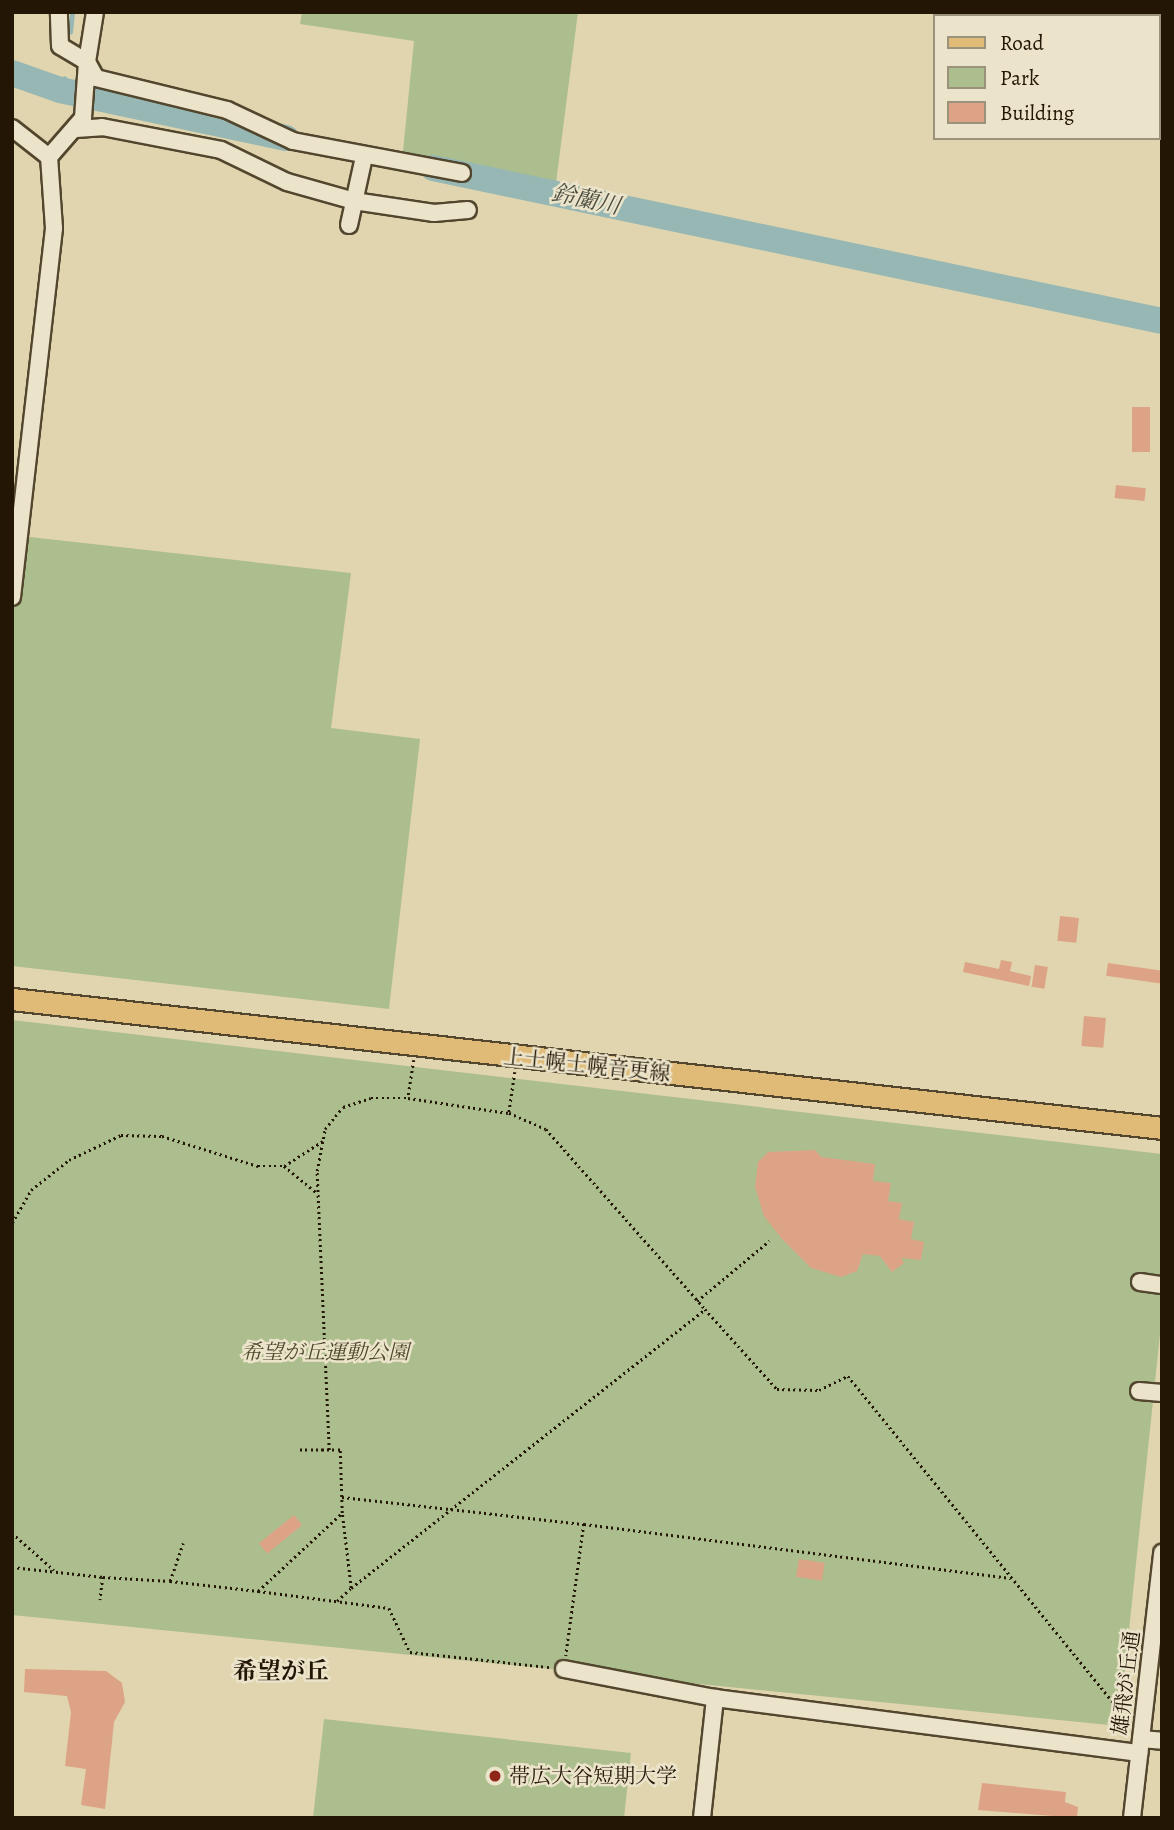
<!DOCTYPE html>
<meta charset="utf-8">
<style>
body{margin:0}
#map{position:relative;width:1174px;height:1830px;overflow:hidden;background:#e0d5ae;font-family:Alegreya,"Noto Serif JP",serif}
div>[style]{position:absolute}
.green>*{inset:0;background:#adbe8e}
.stream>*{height:4.5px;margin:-2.25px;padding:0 2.25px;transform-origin:2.25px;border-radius:2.25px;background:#96b7b3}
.river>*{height:26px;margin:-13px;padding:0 13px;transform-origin:13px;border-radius:13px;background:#96b7b3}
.building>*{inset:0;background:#dda386;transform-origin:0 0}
.path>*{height:2.5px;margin-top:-1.25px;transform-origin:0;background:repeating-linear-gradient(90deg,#231604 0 2px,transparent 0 5.5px)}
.roads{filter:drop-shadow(2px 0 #52462e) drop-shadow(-2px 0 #52462e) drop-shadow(0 2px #52462e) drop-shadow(0 -2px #52462e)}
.minor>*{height:16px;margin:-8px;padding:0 8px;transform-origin:8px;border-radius:8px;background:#ebe4ca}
.major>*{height:21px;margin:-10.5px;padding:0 10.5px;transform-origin:10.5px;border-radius:10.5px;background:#e0ba77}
.dots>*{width:19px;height:19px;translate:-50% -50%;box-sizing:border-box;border:4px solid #ebe4ca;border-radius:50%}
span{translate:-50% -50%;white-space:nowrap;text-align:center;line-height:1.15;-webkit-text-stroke:5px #ebe4ca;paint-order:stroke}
.street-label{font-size:21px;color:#231604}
.park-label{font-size:21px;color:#4c482d;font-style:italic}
.poi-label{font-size:21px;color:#231604}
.left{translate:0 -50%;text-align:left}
.water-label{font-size:23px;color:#4b4e41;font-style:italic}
.quarter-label{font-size:24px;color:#231604;font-weight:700}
.frame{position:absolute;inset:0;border:14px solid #231604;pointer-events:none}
.legend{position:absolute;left:933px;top:14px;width:228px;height:126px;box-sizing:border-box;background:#ebe4ca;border:2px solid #9b927b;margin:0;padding:9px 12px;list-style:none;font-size:21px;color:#231604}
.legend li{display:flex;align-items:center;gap:14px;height:35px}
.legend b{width:35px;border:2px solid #9b927b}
</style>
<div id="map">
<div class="green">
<i style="clip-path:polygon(302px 12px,578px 12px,556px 183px,402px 161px,414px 41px,300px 24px)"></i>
<i style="clip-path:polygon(12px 535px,351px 573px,331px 728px,420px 739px,389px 1009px,12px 966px)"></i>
<i style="clip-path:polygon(12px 1020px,1162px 1154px,1162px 1315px,1119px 1726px,12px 1615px)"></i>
<i style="clip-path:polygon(324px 1719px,631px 1753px,624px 1818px,313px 1818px)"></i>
</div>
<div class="stream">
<i style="left:70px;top:32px;width:20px;rotate:-84deg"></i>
<i style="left:60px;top:90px;width:12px;rotate:-70deg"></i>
</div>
<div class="river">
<i style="left:12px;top:73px;width:51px;rotate:19.5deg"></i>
<i style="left:60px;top:90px;width:231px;rotate:12deg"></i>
<i style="left:433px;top:168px;width:745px;rotate:11.85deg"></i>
</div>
<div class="building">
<i style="left:1132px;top:407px;width:18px;height:45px"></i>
<i style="left:1116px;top:485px;width:30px;height:13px;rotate:6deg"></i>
<i style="left:1060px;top:916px;width:19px;height:25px;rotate:6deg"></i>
<i style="clip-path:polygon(1001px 960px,1012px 962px,1010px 971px,1031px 976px,1029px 986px,963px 972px,965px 962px,999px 969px)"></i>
<i style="left:1108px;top:963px;width:55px;height:13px;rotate:8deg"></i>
<i style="left:1035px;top:965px;width:13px;height:22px;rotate:9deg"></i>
<i style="left:1084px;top:1016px;width:22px;height:30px;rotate:5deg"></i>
<i style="clip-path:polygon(815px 1150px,821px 1157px,875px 1164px,873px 1181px,891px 1183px,888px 1201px,902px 1203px,899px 1219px,914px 1222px,911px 1239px,924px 1242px,921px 1260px,901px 1258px,904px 1263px,892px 1272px,880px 1256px,863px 1254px,857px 1271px,841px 1277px,811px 1268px,782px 1239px,764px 1216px,755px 1187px,758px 1162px,768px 1152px)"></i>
<i style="left:294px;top:1515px;width:13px;height:45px;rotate:51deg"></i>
<i style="left:799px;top:1559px;width:26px;height:18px;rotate:9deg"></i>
<i style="clip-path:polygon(25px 1669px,106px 1671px,122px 1683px,125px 1702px,114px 1722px,105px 1809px,81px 1805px,86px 1769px,65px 1766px,71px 1712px,67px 1696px,24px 1692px)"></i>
<i style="clip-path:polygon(982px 1783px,1066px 1792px,1065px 1802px,1078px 1807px,1077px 1818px,978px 1810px)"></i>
</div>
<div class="path">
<i style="left:414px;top:1060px;width:38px;rotate:99deg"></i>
<i style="left:408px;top:1098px;width:101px;rotate:8.5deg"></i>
<i style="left:515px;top:1072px;width:41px;rotate:98.3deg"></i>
<i style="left:509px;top:1113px;width:40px;rotate:23.4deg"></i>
<i style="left:546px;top:1129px;width:240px;rotate:48.5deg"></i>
<i style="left:284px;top:1166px;width:43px;rotate:39.3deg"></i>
<i style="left:12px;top:1223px;width:38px;rotate:-60deg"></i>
<i style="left:31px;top:1190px;width:48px;rotate:-38.3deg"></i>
<i style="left:69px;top:1160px;width:58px;rotate:-25.7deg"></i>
<i style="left:121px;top:1135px;width:41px;rotate:1.4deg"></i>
<i style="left:162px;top:1136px;width:101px;rotate:17.4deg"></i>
<i style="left:258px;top:1166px;width:26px"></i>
<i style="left:284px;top:1166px;width:46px;rotate:-32.7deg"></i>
<i style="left:697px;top:1301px;width:94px;rotate:-39.8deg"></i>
<i style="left:329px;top:1450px;width:279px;rotate:-92.5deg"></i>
<i style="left:317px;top:1171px;width:43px;rotate:-79.2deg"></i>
<i style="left:325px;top:1129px;width:28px;rotate:-51deg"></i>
<i style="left:343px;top:1107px;width:29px;rotate:-18deg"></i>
<i style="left:371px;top:1098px;width:37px"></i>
<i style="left:342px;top:1497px;width:244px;rotate:6.4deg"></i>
<i style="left:584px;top:1524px;width:133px;rotate:97.8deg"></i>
<i style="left:584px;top:1524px;width:430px;rotate:7.2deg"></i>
<i style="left:12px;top:1533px;width:56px;rotate:41.4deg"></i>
<i style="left:12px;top:1567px;width:92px;rotate:6.3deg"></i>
<i style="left:103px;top:1577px;width:23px;rotate:97deg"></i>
<i style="left:103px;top:1577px;width:67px;rotate:3.4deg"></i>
<i style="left:170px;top:1581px;width:40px;rotate:-71.1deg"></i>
<i style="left:170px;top:1581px;width:89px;rotate:6.5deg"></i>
<i style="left:258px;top:1591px;width:115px;rotate:-42.9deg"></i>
<i style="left:342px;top:1513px;width:63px;rotate:-91.8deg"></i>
<i style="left:340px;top:1450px;width:43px;rotate:180deg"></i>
<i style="left:351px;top:1588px;width:451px;rotate:-38.2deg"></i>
<i style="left:705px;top:1309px;width:108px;rotate:48deg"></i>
<i style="left:777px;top:1389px;width:42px;rotate:1.4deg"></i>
<i style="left:819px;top:1390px;width:32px;rotate:-26deg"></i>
<i style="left:848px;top:1376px;width:425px;rotate:50.9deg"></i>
<i style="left:258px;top:1591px;width:132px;rotate:7.4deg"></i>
<i style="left:389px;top:1608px;width:49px;rotate:64.5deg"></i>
<i style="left:410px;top:1652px;width:140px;rotate:6.2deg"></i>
<i style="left:337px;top:1601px;width:19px;rotate:-43deg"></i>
<i style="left:351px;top:1588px;width:76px;rotate:-96.8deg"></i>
</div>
<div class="roads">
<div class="minor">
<i style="left:95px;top:12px;width:51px;rotate:99.1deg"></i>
<i style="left:87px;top:62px;width:18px;rotate:61deg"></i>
<i style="left:96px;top:78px;width:135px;rotate:13.7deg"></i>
<i style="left:227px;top:110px;width:73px;rotate:25.2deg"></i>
<i style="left:293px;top:141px;width:172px;rotate:10.7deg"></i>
<i style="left:12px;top:128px;width:47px;rotate:38.1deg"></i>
<i style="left:76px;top:129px;width:26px;rotate:-4deg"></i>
<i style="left:102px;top:127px;width:121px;rotate:10.9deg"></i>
<i style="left:221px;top:150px;width:73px;rotate:25.9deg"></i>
<i style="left:287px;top:182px;width:70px;rotate:15.8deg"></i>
<i style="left:354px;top:201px;width:81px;rotate:8.5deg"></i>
<i style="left:434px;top:213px;width:34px;rotate:-5deg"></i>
<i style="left:349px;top:225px;width:70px;rotate:-77.6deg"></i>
<i style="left:12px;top:597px;width:371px;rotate:-83.5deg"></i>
<i style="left:54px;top:228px;width:71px;rotate:-94deg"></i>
<i style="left:49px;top:157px;width:52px;rotate:-48.9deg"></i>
<i style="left:83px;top:118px;width:56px;rotate:-85.9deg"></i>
<i style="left:87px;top:62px;width:31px;rotate:-149deg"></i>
<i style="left:60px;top:46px;width:34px;rotate:-92deg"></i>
<i style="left:1140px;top:1282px;width:22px;rotate:8deg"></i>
<i style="left:1139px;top:1391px;width:23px;rotate:5deg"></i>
<i style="left:564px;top:1669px;width:154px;rotate:10.9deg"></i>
<i style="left:715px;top:1698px;width:428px;rotate:7.4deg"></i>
<i style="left:1141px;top:1739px;width:21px;rotate:5deg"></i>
<i style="left:702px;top:1818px;width:121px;rotate:-83.8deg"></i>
<i style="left:1132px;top:1818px;width:267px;rotate:-83.5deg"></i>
</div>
<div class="major">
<i style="left:12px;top:999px;width:1157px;rotate:6.4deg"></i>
</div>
</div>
<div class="dots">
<i style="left:495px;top:1776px;background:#8f2418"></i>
</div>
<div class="street-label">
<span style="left:587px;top:1065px;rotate:6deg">上士幌士幌音更線</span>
<span style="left:1126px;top:1683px;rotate:-83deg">雄飛が丘通</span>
</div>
<div class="park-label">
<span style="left:325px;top:1352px">希望が丘運動公園</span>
</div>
<div class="poi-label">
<span class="left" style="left:509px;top:1776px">帯広大谷短期大学</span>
</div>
<div class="water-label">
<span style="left:586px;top:200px;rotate:12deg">鈴蘭川</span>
</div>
<div class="quarter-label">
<span style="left:281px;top:1672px">希望が丘</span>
</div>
<div class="frame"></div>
<ul class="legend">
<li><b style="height:9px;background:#e0ba77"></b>Road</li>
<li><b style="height:19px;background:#adbe8e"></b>Park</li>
<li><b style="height:19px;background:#dda386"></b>Building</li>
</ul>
</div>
